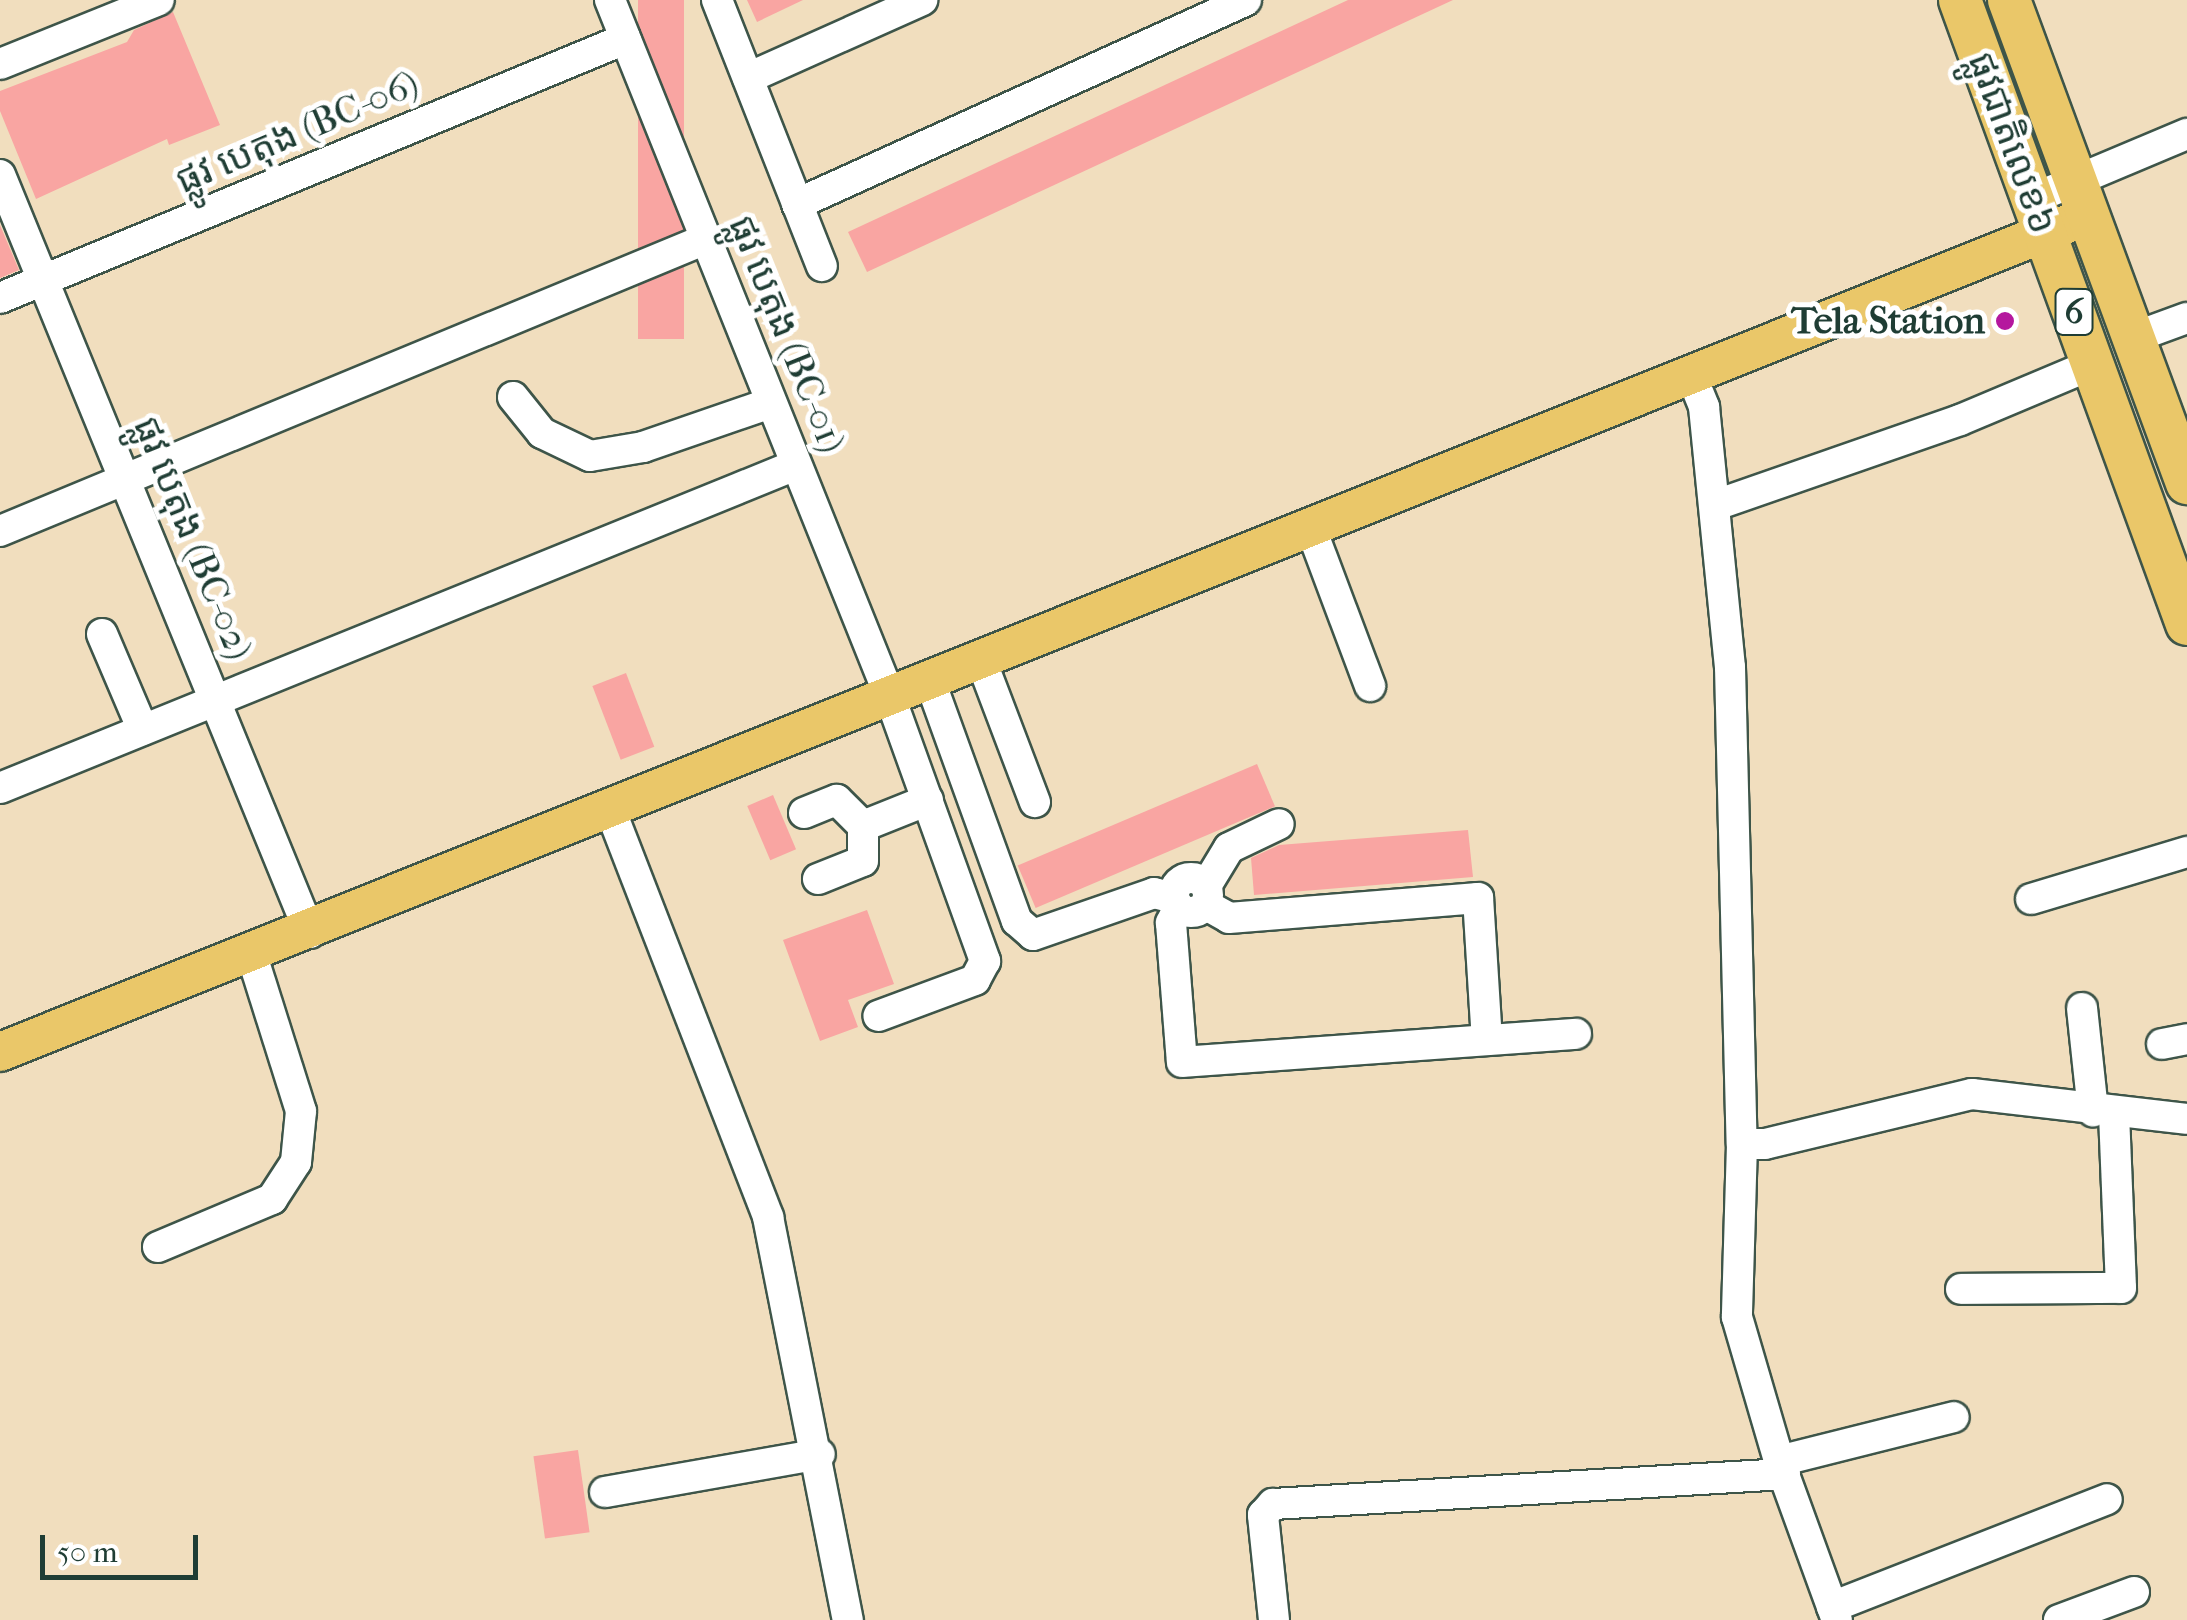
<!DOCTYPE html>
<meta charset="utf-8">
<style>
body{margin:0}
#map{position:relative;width:2187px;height:1620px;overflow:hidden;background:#f1debe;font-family:"IM FELL French Canon","Noto Sans Khmer",serif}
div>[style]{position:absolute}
.building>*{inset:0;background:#f9a5a2;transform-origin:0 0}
.roads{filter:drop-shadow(2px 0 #3e5549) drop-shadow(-2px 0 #3e5549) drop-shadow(0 2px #3e5549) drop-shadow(0 -2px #3e5549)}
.minor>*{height:30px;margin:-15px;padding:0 15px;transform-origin:15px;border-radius:15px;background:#fff}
.minor>.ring{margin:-15px;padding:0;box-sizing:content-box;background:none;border:30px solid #fff;border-radius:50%}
.major>*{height:38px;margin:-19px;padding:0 19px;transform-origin:19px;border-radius:19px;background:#eac769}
.highway>*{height:42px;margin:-21px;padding:0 21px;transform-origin:21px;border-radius:21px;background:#eac769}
.dots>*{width:28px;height:28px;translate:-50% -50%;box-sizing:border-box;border:5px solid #fff;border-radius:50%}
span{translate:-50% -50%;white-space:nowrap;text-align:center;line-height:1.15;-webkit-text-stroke:10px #fff;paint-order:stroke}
.shield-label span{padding:2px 8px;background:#fff;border:2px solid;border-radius:8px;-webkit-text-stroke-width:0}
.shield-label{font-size:35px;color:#1f3d34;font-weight:700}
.street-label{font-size:38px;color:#1f3d34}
.poi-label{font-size:38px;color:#1f3d34;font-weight:700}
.right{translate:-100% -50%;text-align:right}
.scale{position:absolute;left:40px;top:1535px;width:158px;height:45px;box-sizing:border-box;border:5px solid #1f3d34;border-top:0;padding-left:12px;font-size:30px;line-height:35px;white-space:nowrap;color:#1f3d34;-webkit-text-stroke:8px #fff;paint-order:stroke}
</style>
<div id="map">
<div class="building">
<i style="left:638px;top:0;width:46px;height:339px"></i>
<i style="clip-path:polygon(747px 0,803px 0,757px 22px)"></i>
<i style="clip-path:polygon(1348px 0,1453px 0,867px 272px,848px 232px)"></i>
<i style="clip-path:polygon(173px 12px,220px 125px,169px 145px,167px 139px,36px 199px,0 111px,0 91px,127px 42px,134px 30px)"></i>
<i style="clip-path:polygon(0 225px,19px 270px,0 278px)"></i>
<i style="left:626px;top:673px;width:79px;height:36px;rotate:69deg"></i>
<i style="left:1257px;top:764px;width:46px;height:260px;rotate:67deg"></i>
<i style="left:773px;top:795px;width:59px;height:28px;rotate:67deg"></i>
<i style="clip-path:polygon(1468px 830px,1473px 877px,1254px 895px,1251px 858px,1279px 845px)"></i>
<i style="clip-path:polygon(867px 910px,894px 984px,848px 1000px,858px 1027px,820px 1041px,783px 940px)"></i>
<i style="left:578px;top:1450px;width:83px;height:45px;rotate:82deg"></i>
</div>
<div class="roads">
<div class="minor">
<i style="left:610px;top:0;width:751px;rotate:68.11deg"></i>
<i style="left:890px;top:697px;width:281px;rotate:70.2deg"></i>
<i style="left:985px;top:961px;width:21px;rotate:118deg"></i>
<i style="left:975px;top:980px;width:103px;rotate:159.6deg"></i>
<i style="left:717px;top:0;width:286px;rotate:68.5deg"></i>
<i style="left:0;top:64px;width:171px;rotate:-21.9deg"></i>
<i style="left:748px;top:78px;width:191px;rotate:-24.1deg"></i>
<i style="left:0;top:175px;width:819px;rotate:67.76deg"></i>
<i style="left:2032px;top:199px;width:168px;rotate:-22.8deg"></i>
<i style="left:797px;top:204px;width:493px;rotate:-24.4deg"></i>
<i style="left:0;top:298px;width:677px;rotate:-22.51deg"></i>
<i style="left:2135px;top:337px;width:55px;rotate:-20.1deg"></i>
<i style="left:1690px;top:372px;width:38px;rotate:68deg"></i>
<i style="left:1704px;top:407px;width:261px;rotate:84.3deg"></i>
<i style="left:1730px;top:667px;width:477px;rotate:88.6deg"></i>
<i style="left:1742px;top:1144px;width:173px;rotate:91.7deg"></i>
<i style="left:1737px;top:1317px;width:150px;rotate:73.7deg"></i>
<i style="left:1779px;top:1461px;width:169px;rotate:70deg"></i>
<i style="left:513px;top:397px;width:46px;rotate:51.1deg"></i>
<i style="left:542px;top:433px;width:53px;rotate:25.6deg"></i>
<i style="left:590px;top:456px;width:54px;rotate:-9.6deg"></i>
<i style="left:643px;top:447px;width:135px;rotate:-19deg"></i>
<i style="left:1716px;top:505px;width:258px;rotate:-19.2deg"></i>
<i style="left:1960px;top:420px;width:144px;rotate:-22.8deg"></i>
<i style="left:1310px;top:526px;width:171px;rotate:69.4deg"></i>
<i style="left:0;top:531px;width:764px;rotate:-22.47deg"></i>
<i style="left:102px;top:634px;width:104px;rotate:66.9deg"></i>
<i style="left:981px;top:660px;width:152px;rotate:69.2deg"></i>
<i style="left:930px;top:681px;width:255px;rotate:70.1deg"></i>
<i style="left:1017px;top:921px;width:21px;rotate:41deg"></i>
<i style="left:1033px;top:935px;width:128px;rotate:-19.1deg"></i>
<i style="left:1154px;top:893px;width:21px;rotate:14deg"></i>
<i style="left:0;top:788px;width:859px;rotate:-22.09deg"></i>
<i style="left:610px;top:809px;width:438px;rotate:68.8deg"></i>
<i style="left:768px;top:1217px;width:411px;rotate:78.8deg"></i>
<i style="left:804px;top:813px;width:35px;rotate:-22deg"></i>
<i style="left:837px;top:800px;width:37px;rotate:45deg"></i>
<i class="ring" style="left:1174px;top:878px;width:4px;height:4px"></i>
<i style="left:818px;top:879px;width:48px;rotate:-21.8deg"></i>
<i style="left:863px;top:861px;width:35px;rotate:-90deg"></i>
<i style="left:863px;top:826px;width:70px;rotate:-21.8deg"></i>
<i style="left:1206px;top:886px;width:44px;rotate:-58.8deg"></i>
<i style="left:1229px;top:848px;width:55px;rotate:-25.6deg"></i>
<i style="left:2031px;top:899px;width:163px;rotate:-16.8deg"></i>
<i style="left:1206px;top:905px;width:26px;rotate:29deg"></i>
<i style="left:1229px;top:918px;width:250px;rotate:-4.6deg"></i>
<i style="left:1478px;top:898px;width:142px;rotate:86.4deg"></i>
<i style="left:1179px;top:907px;width:18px;rotate:117deg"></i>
<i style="left:1171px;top:923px;width:139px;rotate:85.5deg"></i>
<i style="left:1182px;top:1062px;width:395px;rotate:-4.1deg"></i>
<i style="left:2082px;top:1008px;width:104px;rotate:83.9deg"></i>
<i style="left:2162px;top:1044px;width:25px;rotate:-11deg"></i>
<i style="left:1742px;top:1144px;width:23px"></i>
<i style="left:1765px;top:1144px;width:213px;rotate:-13.6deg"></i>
<i style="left:1972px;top:1094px;width:216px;rotate:6.6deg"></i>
<i style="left:158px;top:1247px;width:124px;rotate:-22.8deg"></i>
<i style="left:272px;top:1199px;width:44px;rotate:-57deg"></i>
<i style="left:296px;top:1162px;width:51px;rotate:-84.4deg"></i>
<i style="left:301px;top:1111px;width:163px;rotate:-107.5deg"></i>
<i style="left:1961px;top:1289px;width:160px;rotate:-0.4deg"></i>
<i style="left:2121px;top:1288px;width:174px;rotate:-92.3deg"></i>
<i style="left:1779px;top:1461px;width:180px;rotate:-14.1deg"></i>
<i style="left:605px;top:1492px;width:218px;rotate:-10deg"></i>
<i style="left:1832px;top:1607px;width:295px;rotate:-21.4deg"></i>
<i style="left:1274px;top:1620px;width:106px;rotate:-96deg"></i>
<i style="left:1263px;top:1515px;width:15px;rotate:-48deg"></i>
<i style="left:1273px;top:1504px;width:513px;rotate:-3.35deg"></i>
<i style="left:2059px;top:1620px;width:80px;rotate:-20.5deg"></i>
</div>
<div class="major">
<i style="left:0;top:1052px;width:2250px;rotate:-21.83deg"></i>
</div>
<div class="highway">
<i style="left:1960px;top:0;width:664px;rotate:70.01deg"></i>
<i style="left:2009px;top:0;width:515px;rotate:69.77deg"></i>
</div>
</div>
<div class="dots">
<i style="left:2005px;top:321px;background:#b5179e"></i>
</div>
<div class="shield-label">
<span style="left:2074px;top:312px">6</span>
</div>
<div class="street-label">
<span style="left:297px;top:132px;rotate:-23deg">ផ្លូវ បេតុង (BC-06)</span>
<span style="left:2012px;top:143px;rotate:70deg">ផ្លូវជាតិលេខ៦</span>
<span style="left:787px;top:334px;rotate:68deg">ផ្លូវ បេតុង (BC-01)</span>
<span style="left:193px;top:538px;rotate:68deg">ផ្លូវ បេតុង (BC-02)</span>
</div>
<div class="poi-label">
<span class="right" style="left:1985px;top:321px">Tela Station</span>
</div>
<div class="scale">50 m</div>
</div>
